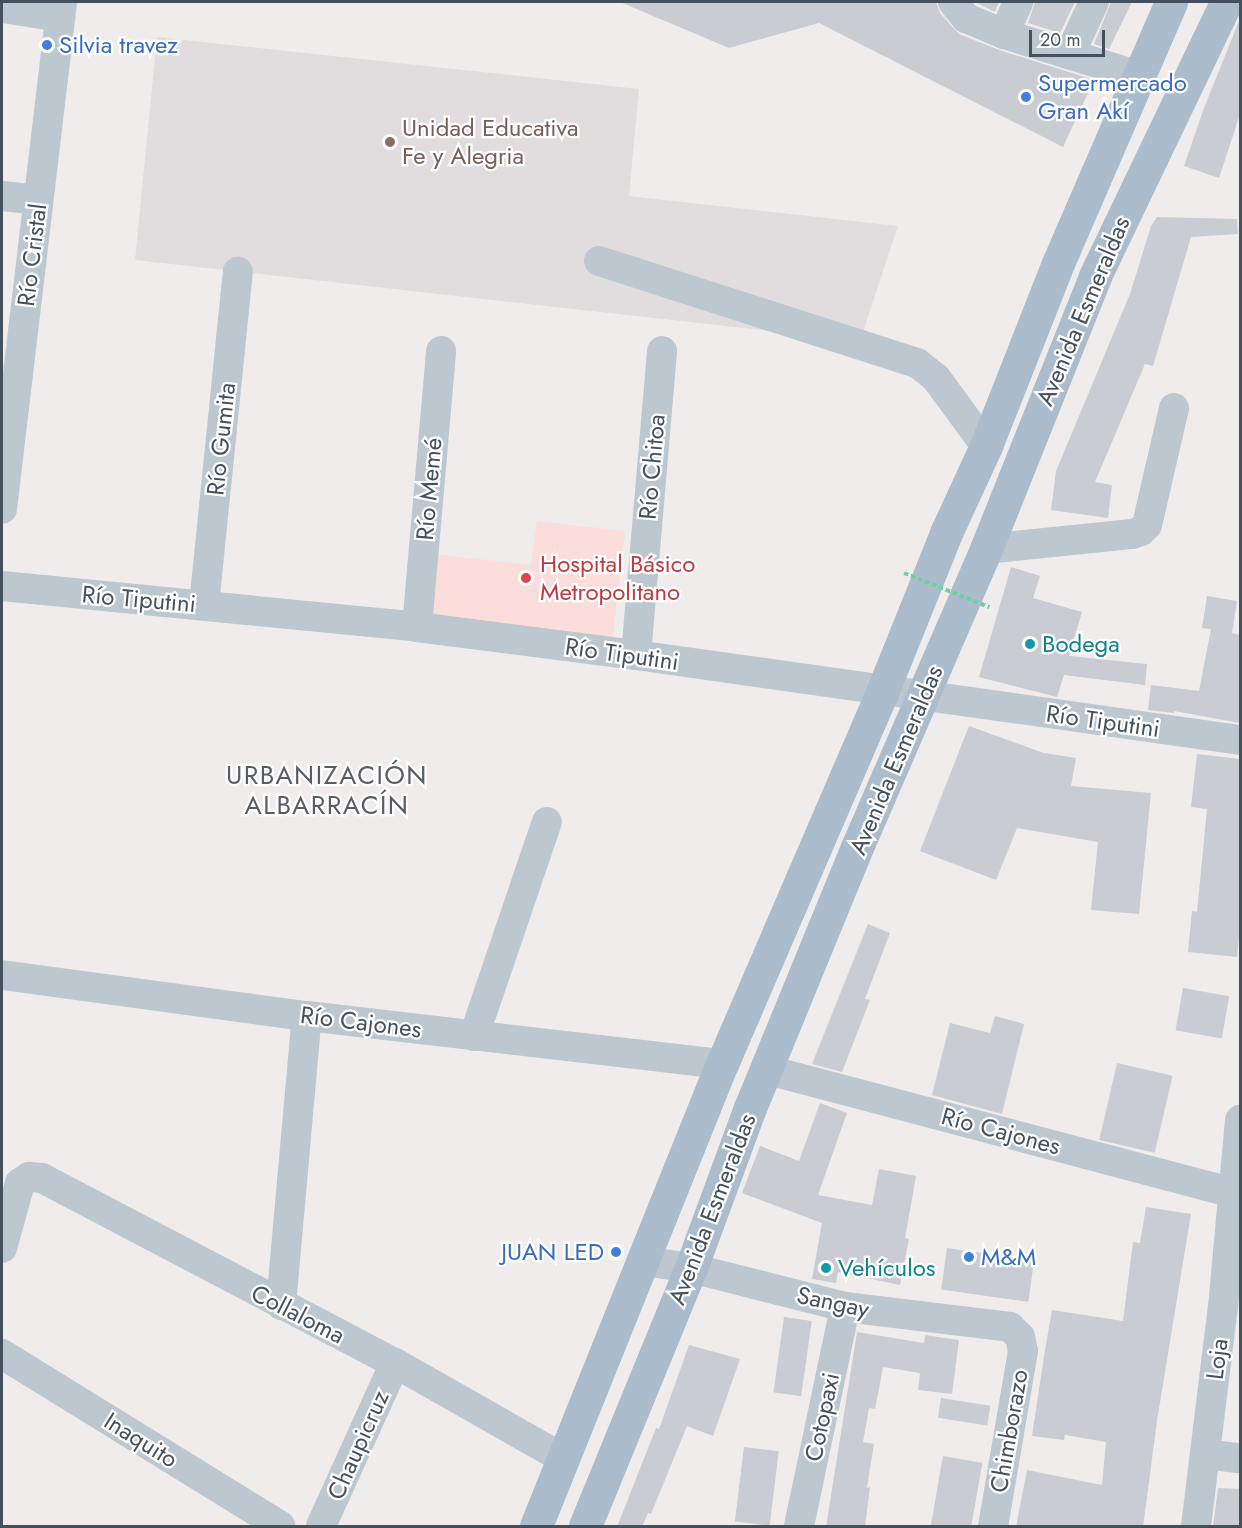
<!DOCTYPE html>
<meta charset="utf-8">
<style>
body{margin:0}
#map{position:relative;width:1242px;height:1528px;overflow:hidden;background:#f0ecec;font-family:Jost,sans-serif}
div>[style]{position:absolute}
.education>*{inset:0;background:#e1ddde}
.medical>*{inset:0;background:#fbdddb}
.building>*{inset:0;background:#c9ccd2;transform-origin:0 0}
.minor>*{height:30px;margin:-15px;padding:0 15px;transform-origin:15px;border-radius:15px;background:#bcc7d0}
.major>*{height:33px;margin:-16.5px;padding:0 16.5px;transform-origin:16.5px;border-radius:16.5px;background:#abbdcd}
.path-bridge>*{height:4px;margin-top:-2px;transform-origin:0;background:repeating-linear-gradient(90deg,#6fcf9e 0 4.5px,transparent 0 7.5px)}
.dots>*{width:16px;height:16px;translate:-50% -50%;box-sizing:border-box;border:3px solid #fff;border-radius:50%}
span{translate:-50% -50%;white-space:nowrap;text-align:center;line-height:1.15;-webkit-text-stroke:4.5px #fff;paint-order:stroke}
.shop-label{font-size:24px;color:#366cbe}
.left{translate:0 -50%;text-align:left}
.right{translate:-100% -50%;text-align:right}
.education-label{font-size:24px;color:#785e54}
.street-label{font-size:24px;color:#44505b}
.health-label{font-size:24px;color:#be3a42}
.culture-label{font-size:24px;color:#0d838f}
.neighbourhood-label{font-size:26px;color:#595d62;letter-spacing:1.5px}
.frame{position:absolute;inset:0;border:3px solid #44505b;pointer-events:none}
.scale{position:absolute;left:1029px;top:30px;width:76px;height:27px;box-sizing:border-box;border:3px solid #44505b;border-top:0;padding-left:8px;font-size:18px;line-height:21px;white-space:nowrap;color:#44505b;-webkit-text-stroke:4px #fff;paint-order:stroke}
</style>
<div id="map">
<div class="education">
<i style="clip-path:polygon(157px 37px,639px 89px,629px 196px,898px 226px,860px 341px,135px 260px)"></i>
</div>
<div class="medical">
<i style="clip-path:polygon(537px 521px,625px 531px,612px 646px,426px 625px,434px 554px,531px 565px)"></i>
</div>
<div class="building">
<i style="clip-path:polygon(620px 2px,936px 2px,940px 13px,959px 34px,999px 50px,1094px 80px,1063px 147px,819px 23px,729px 48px)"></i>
<i style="clip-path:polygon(975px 2px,999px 2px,995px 12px)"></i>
<i style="clip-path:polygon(1035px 2px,1075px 2px,1060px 33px,1028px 23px)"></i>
<i style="clip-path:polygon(1111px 2px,1132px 2px,1109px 49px,1094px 44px)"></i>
<i style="clip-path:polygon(1239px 21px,1240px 114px,1219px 178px,1184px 166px,1204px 108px)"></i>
<i style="clip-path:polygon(1157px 217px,1237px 219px,1238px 234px,1191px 237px,1153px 366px,1145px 364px,1095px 482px,1112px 485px,1108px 518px,1051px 510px,1056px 471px,1130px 294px,1151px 226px)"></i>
<i style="clip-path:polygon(1011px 567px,1040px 576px,1033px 598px,1082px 612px,1069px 656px,1147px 664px,1145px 685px,1064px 675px,1057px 697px,979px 677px)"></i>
<i style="clip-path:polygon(1207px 596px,1237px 601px,1232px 633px,1240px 635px,1240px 723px,1174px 711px,1174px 713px,1148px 710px,1151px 685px,1199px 691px,1211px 629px,1202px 628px)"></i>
<i style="clip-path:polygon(969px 726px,1044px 753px,1076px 758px,1071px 786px,1151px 793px,1139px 914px,1091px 910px,1098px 842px,1017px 828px,996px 880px,920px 851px)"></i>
<i style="clip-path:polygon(1197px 754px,1240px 759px,1240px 925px,1237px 957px,1188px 952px,1192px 911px,1197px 912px,1207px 809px,1191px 807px)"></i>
<i style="clip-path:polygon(868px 924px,890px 933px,865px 999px,870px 1000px,842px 1072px,812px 1064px)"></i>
<i style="left:1183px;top:988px;width:47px;height:43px;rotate:10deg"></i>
<i style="clip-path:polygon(995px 1016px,1024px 1024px,1002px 1114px,932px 1095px,950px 1023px,990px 1033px)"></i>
<i style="left:1117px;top:1063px;width:57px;height:79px;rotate:13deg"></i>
<i style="clip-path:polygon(820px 1103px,847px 1113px,818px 1195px,872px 1205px,879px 1169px,916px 1176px,905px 1238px,909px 1239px,900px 1285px,838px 1272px,836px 1283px,812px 1279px,822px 1223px,742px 1193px,760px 1146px,799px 1161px)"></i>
<i style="clip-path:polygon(1146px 1207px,1191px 1214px,1157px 1421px,1143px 1527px,1016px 1527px,1027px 1470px,1102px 1485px,1106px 1442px,1065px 1435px,1064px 1440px,1032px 1436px,1044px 1356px,1052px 1310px,1123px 1321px,1133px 1242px,1140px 1243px)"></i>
<i style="left:947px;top:1248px;width:88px;height:42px;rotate:8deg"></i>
<i style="left:784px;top:1317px;width:28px;height:76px;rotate:8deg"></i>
<i style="clip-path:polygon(857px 1332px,924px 1343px,925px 1335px,959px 1340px,952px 1394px,918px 1390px,920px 1373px,883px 1367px,875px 1409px,869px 1408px,863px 1442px,874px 1444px,867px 1488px,870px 1487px,865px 1527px,826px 1527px)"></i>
<i style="clip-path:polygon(689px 1345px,740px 1359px,713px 1436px,687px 1426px,651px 1514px,648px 1513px,642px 1527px,617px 1527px,656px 1428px,659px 1429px)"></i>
<i style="left:941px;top:1398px;width:50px;height:20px;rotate:9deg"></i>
<i style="left:744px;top:1447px;width:35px;height:75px;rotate:7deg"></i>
<i style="left:943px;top:1456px;width:40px;height:72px;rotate:10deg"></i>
<i style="clip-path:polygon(1218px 1488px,1240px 1489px,1240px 1527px,1213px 1527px)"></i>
</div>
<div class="minor">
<i style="left:953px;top:2px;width:21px;rotate:51deg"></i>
<i style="left:966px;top:18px;width:41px;rotate:22.8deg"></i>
<i style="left:1004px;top:34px;width:141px;rotate:17.3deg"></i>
<i style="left:2px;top:8px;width:59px;rotate:8.8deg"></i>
<i style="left:1004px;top:34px;width:35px;rotate:-66deg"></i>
<i style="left:1070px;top:54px;width:57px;rotate:-65.2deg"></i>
<i style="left:2px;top:196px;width:36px;rotate:6deg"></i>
<i style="left:599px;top:261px;width:334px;rotate:17.8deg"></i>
<i style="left:917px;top:363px;width:24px;rotate:38deg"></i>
<i style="left:936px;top:378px;width:84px;rotate:53.7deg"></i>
<i style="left:2px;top:509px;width:511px;rotate:-83.25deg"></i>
<i style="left:986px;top:549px;width:147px;rotate:-5.9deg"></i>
<i style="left:1132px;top:534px;width:9px;rotate:-18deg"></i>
<i style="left:1141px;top:531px;width:8px;rotate:-45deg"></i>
<i style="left:1147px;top:525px;width:120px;rotate:-77deg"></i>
<i style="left:2px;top:586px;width:417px;rotate:5.6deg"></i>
<i style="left:417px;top:627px;width:221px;rotate:7.3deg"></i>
<i style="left:636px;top:655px;width:610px;rotate:8.01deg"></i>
<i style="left:204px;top:605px;width:335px;rotate:-84.2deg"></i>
<i style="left:417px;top:627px;width:277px;rotate:-85deg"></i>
<i style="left:636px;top:655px;width:305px;rotate:-85.1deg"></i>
<i style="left:2px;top:975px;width:308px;rotate:7.7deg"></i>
<i style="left:307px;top:1016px;width:418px;rotate:6.6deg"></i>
<i style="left:474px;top:1036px;width:226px;rotate:-71.2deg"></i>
<i style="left:768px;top:1070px;width:482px;rotate:14.8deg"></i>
<i style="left:2px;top:1248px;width:67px;rotate:-74.5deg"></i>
<i style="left:20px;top:1183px;width:11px;rotate:-34deg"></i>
<i style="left:29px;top:1177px;width:13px;rotate:4deg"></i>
<i style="left:42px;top:1178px;width:399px;rotate:27.7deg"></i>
<i style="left:395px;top:1363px;width:194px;rotate:29.6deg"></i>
<i style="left:644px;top:1261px;width:48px;rotate:8.5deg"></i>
<i style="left:691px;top:1268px;width:159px;rotate:14.2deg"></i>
<i style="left:845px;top:1307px;width:166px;rotate:6.9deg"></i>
<i style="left:1010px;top:1327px;width:14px;rotate:45deg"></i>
<i style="left:1020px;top:1337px;width:14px;rotate:78deg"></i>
<i style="left:1023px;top:1351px;width:178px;rotate:99.7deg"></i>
<i style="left:281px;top:1305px;width:290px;rotate:-84.9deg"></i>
<i style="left:2px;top:1354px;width:327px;rotate:31.7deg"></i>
<i style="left:1205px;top:1454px;width:35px;rotate:7deg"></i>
<i style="left:321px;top:1526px;width:179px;rotate:-65.6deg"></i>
<i style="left:799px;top:1526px;width:224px;rotate:-78.1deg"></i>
<i style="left:1196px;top:1526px;width:221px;rotate:-83deg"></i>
<i style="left:1223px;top:1307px;width:188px;rotate:-84.8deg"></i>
</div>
<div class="major">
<i style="left:536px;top:1526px;width:498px;rotate:-68.1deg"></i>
<i style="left:722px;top:1064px;width:407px;rotate:-66.7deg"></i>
<i style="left:883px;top:690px;width:169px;rotate:-68.1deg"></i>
<i style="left:946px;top:533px;width:96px;rotate:-65.3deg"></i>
<i style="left:986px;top:446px;width:199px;rotate:-68.5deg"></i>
<i style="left:1059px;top:261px;width:282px;rotate:-66.6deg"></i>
<i style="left:585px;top:1526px;width:279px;rotate:-67.7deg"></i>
<i style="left:691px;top:1268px;width:171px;rotate:-69.8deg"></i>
<i style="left:750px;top:1108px;width:284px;rotate:-67.7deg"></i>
<i style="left:858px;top:845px;width:322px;rotate:-66.6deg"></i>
<i style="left:986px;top:549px;width:294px;rotate:-68.2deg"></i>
<i style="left:1095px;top:276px;width:304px;rotate:-64.4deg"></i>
</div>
<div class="path-bridge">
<i style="left:904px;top:573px;width:92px;rotate:21.8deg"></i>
</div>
<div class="dots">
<i style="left:47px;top:45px;background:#3f7fe0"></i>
<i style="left:1026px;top:97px;background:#3f7fe0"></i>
<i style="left:390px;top:142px;background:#8d6e63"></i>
<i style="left:526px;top:578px;background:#e0444e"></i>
<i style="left:1030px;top:644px;background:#0f9aa8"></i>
<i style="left:616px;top:1252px;background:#3f7fe0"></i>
<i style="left:969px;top:1257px;background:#3f7fe0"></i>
<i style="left:826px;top:1268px;background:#0f9aa8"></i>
</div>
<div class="shop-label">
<span class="left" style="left:59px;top:45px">Silvia travez</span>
<span class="left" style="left:1038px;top:97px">Supermercado<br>Gran Akí</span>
<span class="right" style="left:604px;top:1252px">JUAN LED</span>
<span class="left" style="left:981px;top:1257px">M&amp;M</span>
</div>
<div class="education-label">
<span class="left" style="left:402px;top:142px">Unidad Educativa<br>Fe y Alegria</span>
</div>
<div class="street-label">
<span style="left:32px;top:255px;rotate:-83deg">Río Cristal</span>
<span style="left:1083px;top:311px;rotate:-67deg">Avenida Esmeraldas</span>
<span style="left:221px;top:439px;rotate:-84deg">Río Gumita</span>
<span style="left:652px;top:467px;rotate:-85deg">Río Chitoa</span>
<span style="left:429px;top:489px;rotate:-85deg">Río Memé</span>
<span style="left:139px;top:599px;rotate:5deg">Río Tiputini</span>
<span style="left:622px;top:654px;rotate:8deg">Río Tiputini</span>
<span style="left:1103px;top:721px;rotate:8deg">Río Tiputini</span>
<span style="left:896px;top:760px;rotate:-67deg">Avenida Esmeraldas</span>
<span style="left:361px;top:1022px;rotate:7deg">Río Cajones</span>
<span style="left:1001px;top:1131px;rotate:15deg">Río Cajones</span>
<span style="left:712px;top:1209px;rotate:-69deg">Avenida Esmeraldas</span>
<span style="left:833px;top:1302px;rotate:12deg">Sangay</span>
<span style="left:298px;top:1314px;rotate:27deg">Collaloma</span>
<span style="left:1217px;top:1359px;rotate:-83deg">Loja</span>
<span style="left:822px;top:1417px;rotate:-78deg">Cotopaxi</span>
<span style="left:1009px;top:1431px;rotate:-80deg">Chimborazo</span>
<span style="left:141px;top:1440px;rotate:32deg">Inaquito</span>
<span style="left:358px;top:1445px;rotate:-66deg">Chaupicruz</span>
</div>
<div class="health-label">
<span class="left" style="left:540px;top:578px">Hospital Básico<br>Metropolitano</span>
</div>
<div class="culture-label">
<span class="left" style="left:1042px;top:644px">Bodega</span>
<span class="left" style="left:838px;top:1268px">Vehículos</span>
</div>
<div class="neighbourhood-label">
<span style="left:327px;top:791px">URBANIZACIÓN<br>ALBARRACÍN</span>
</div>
<div class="frame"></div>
<div class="scale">20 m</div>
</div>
